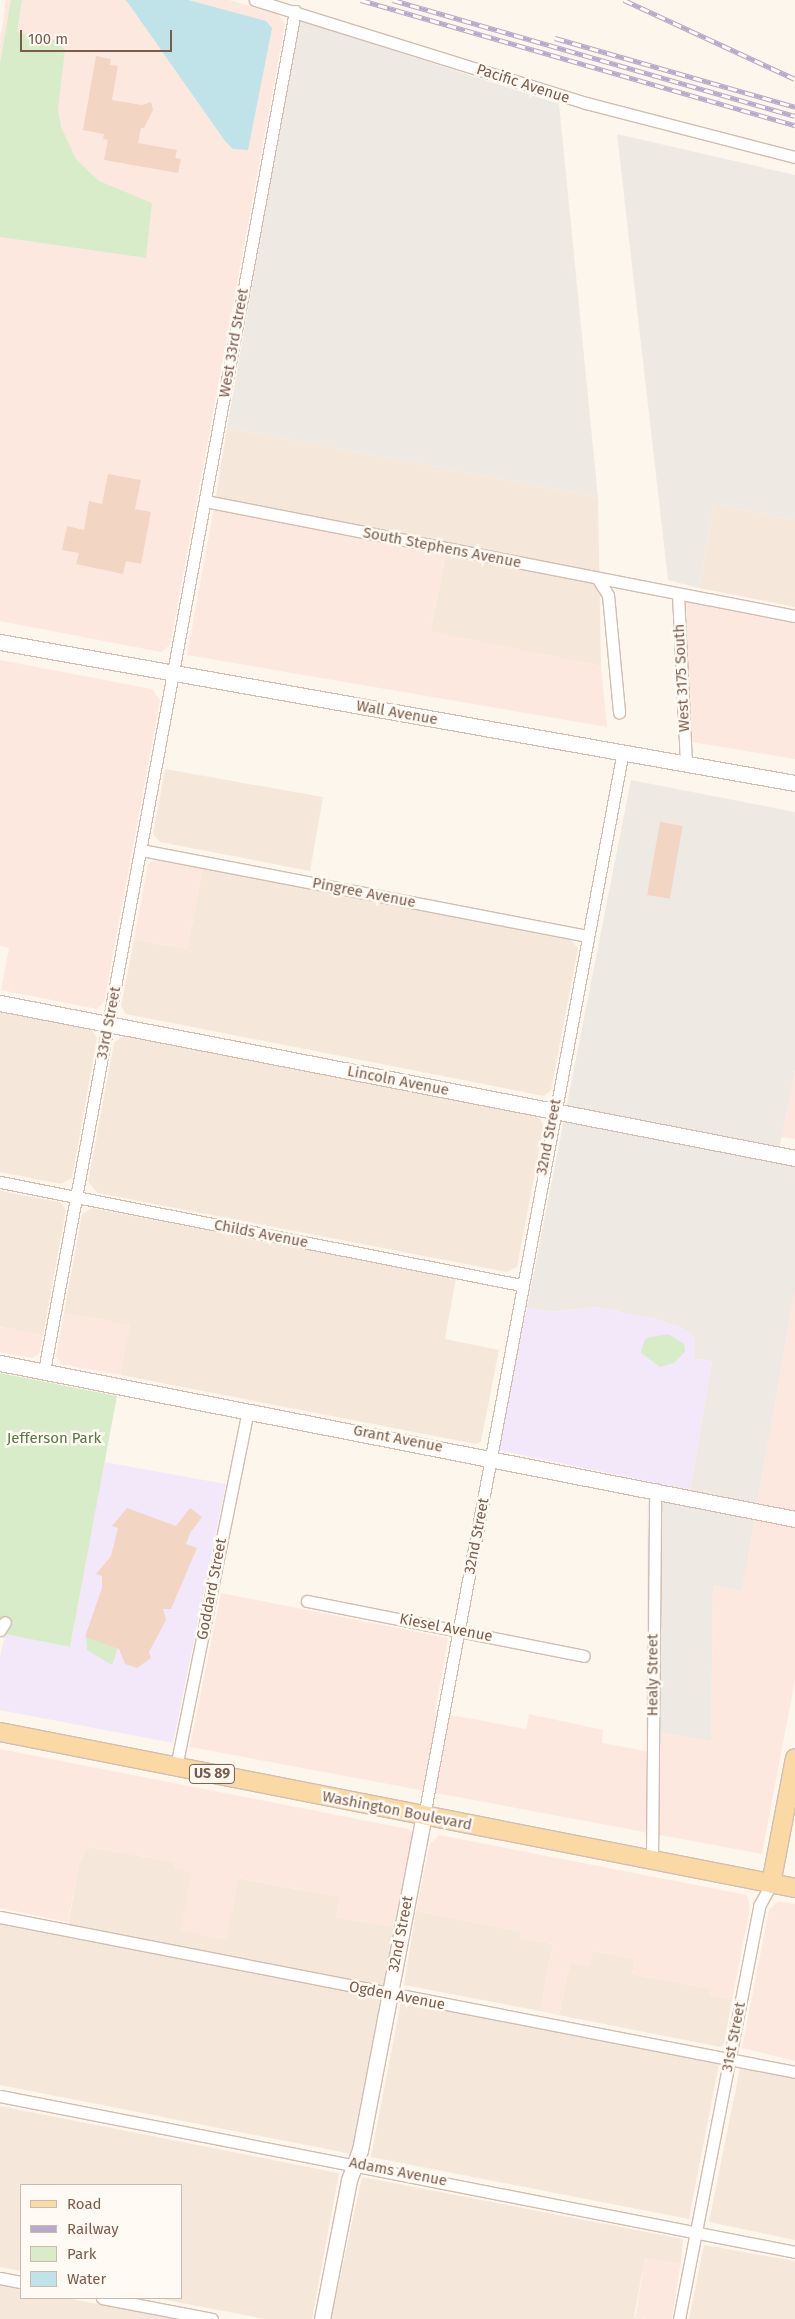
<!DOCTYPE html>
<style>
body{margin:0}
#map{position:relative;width:795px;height:2319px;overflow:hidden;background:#fdf6ec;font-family:"Fira Sans",sans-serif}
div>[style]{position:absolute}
.residential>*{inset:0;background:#f5e8da;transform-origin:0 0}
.commercial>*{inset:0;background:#fde8e0;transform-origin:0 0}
.industrial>*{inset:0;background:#efe9e4}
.education>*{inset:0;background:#f3e8fa}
.green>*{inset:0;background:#d8ecc9}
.water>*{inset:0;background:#bfe3e8}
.building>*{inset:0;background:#f3d5c3;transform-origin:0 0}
.roads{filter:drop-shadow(1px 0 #d1beb0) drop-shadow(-1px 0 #d1beb0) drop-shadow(0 1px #d1beb0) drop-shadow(0 -1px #d1beb0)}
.street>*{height:11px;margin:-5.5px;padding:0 5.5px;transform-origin:5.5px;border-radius:5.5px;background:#fff}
.secondary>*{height:15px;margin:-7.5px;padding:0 7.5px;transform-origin:7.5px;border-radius:7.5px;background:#fff}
.primary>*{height:18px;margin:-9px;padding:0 9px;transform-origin:9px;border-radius:9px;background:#fbd9a5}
.rail>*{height:5px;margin-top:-2.5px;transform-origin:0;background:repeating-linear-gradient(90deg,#fffaf3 0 9px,#b9a8c9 0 18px);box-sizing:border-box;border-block:1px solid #b9a8c9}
span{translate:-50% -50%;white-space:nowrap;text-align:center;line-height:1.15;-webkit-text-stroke:5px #fffaf3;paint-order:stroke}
.shield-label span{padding:1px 4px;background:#fffaf3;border:1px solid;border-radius:4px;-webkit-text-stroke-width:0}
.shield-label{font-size:14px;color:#7a5c4d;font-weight:700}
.street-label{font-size:15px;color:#7a5c4d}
.park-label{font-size:15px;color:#537a41}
.legend{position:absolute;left:20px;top:2184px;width:162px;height:115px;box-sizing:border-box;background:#fffaf3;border:1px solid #cabbb1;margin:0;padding:6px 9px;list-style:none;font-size:15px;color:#7a5c4d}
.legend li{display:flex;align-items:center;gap:10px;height:25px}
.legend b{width:25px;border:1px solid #cabbb1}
.scale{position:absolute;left:20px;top:30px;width:152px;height:22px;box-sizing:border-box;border:2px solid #7a5c4d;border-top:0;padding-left:6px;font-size:15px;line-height:18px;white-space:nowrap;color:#7a5c4d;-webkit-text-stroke:4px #fffaf3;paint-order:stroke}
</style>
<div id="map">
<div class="residential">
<i style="clip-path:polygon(227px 428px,598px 497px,601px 666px,430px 632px,447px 549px,215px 502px)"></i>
<i style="clip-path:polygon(714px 504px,795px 520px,795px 607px,699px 588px)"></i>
<i style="clip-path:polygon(165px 769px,323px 797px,310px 871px,160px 842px,153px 834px)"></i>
<i style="clip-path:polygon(203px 868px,571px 940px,578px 948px,551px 1090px,544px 1096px,126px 1014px,121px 1006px,134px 940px,187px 949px)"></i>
<i style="clip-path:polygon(0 1012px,91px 1029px,97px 1038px,72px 1178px,61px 1184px,0 1172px)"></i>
<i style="clip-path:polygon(123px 1036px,537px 1115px,544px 1125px,517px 1267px,507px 1272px,98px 1193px,88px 1182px,114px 1043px)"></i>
<i style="clip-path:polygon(0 1191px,60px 1202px,66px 1210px,43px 1335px,0 1327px)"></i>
<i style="clip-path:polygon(92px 1208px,456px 1278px,445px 1339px,499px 1350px,481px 1441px,476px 1444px,120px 1375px,129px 1325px,64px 1313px,82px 1214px)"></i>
<i style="clip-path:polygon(87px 1847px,175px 1862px,192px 1872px,182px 1931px,232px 1912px,237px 1878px,340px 1897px,336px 1917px,396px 1928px,352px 2154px,0 2085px,0 1924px,66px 1937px,79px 1864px)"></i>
<i style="clip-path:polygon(416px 1911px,522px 1932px,520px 1938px,553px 1944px,540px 2011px,404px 1985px)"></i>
<i style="clip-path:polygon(593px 1951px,635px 1959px,632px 1974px,711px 1989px,710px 1996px,732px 2000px,724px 2044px,720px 2047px,559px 2015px,570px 1963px)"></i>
<i style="left:401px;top:2002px;width:324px;height:158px;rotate:11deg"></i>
<i style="clip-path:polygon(740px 2068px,795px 2078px,795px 2240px,709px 2222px)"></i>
<i style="clip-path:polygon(0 2106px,339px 2173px,312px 2319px,265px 2319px,156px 2298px,181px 2298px,181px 2185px,21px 2185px,21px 2271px,0 2267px)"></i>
<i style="clip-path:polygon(362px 2177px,683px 2239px,681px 2264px,645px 2258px,634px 2317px,645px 2319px,331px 2319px)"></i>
<i style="clip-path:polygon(704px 2245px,795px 2261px,795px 2319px,689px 2319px)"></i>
<i style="clip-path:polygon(0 2285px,21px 2289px,21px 2298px,66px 2298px,176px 2319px,0 2319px)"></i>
</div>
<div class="commercial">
<i style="clip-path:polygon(6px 0,229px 0,278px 14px,285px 24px,170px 645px,161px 652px,0 621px,0 45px)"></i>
<i style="clip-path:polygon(215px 502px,447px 549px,430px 631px,601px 666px,607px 727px,187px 655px)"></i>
<i style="clip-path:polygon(686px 600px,795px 622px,795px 759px,692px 742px)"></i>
<i style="clip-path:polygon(0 660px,152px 689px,160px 700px,104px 1002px,97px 1009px,1px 990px,9px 948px,0 946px)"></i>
<i style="clip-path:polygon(156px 859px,203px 868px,187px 949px,134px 940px,148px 864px)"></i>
<i style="clip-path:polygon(795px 1070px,795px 1139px,781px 1137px)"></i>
<i style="clip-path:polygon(795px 1289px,795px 1680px,762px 1854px,190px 1747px,221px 1593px,448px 1638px,435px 1712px,526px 1729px,529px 1714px,603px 1730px,602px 1743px,646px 1751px,646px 1730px,711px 1741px,713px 1585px,742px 1591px)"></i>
<i style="clip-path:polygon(64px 1313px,130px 1325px,120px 1375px,61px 1364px,56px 1356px)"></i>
<i style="clip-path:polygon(0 1327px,43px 1335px,39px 1354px,32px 1358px,0 1352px)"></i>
<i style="clip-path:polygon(0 1749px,408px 1829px,413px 1834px,396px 1928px,336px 1917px,339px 1897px,238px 1878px,227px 1940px,181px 1931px,191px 1872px,174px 1869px,175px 1862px,87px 1847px,79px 1864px,68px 1922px,0 1908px)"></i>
<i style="clip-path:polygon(439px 1835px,747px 1895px,750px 1907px,732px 2000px,710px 1996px,710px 1989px,632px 1974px,635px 1959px,593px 1951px,590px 1967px,570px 1963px,559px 2015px,540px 2011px,553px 1944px,520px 1939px,521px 1932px,416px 1911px,430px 1844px)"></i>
<i style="clip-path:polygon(778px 1901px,795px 1904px,795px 2061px,742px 2048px,769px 1910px)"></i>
<i style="left:645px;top:2258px;width:36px;height:60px;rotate:9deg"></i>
</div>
<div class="industrial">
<i style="clip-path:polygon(299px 20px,559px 104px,598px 497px,227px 428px)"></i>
<i style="clip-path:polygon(617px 134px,795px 175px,795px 520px,714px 504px,699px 588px,668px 580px)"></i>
<i style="clip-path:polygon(631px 780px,795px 812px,795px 1070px,777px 1159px,795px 1163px,795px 1289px,742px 1591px,713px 1585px,711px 1741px,646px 1730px,648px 1494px,688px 1501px,712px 1361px,695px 1359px,694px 1337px,684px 1329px,656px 1319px,595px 1307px,549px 1312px,527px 1307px)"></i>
</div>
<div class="education">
<i style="clip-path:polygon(527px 1307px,549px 1312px,595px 1307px,656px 1319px,684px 1329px,694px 1337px,695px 1359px,712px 1361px,690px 1490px,498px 1450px)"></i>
<i style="clip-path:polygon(104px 1462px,226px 1484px,173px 1743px,0 1710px,0 1658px,5px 1634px,70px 1647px)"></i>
</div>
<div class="green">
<i style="clip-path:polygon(11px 0,22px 0,17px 32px,55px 40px,65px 50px,58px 109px,61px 127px,76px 159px,99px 181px,152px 203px,146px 258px,0 237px,0 63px)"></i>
<i style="clip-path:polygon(668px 1334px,684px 1344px,685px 1352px,674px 1363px,660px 1367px,641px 1353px,642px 1347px,646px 1338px)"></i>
<i style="clip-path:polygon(0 1373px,117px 1396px,70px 1647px,0 1633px)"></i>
<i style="clip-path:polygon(86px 1637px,118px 1648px,112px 1665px,87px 1650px)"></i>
</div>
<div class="water">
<i style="clip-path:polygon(126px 0,188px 0,266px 21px,272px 28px,248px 150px,233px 149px,225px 141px)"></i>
</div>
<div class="building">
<i style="clip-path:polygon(96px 56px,111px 59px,110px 65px,118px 66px,112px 100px,142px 105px,151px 102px,153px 110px,144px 128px,141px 128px,138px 143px,177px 150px,175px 158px,181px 159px,178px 173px,104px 160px,108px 140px,103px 139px,104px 134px,83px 130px)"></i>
<i style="clip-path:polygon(108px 474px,141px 480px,135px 509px,151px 512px,141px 564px,126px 561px,123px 574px,76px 564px,79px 553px,62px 550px,67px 526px,84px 530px,89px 501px,102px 504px)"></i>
<i style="left:660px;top:822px;width:23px;height:74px;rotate:10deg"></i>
<i style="clip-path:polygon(127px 1508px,176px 1526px,190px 1508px,202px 1517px,190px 1533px,186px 1544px,197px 1548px,171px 1609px,163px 1609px,166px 1620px,149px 1652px,151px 1658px,137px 1668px,125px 1664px,119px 1649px,85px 1637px,102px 1588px,102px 1576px,96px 1574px,111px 1556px,118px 1528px,112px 1526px)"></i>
</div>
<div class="roads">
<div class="street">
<i style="left:255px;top:0;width:347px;rotate:17.3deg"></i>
<i style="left:586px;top:103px;width:216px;rotate:14.5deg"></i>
<i style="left:205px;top:501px;width:601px;rotate:11.03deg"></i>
<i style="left:598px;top:579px;width:19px;rotate:58deg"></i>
<i style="left:608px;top:595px;width:118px;rotate:84.6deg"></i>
<i style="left:678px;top:594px;width:168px;rotate:87.3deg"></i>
<i style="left:141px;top:850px;width:455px;rotate:10.9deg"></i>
<i style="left:0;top:1182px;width:531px;rotate:11.18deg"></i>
<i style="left:44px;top:1371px;width:1383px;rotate:-79.54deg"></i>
<i style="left:307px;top:1601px;width:282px;rotate:11.2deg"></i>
<i style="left:0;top:1630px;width:9px;rotate:-58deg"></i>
<i style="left:176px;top:1767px;width:364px;rotate:-78.6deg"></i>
<i style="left:424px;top:1816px;width:1083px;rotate:-79.42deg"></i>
<i style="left:652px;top:1861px;width:372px;rotate:-89.5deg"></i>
<i style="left:0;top:1917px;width:810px;rotate:11.03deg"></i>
<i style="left:0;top:2096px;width:810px;rotate:11.1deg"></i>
<i style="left:0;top:2278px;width:21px;rotate:11deg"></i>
<i style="left:102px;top:2298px;width:112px;rotate:10.8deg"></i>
<i style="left:679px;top:2319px;width:421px;rotate:-79deg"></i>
<i style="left:759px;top:1906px;width:25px;rotate:-61deg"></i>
</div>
<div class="secondary">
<i style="left:0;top:642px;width:807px;rotate:10.06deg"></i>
<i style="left:0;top:1003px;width:810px;rotate:11.03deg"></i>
<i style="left:0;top:1363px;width:810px;rotate:11.1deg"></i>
<i style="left:322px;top:2319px;width:142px;rotate:-79deg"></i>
<i style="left:349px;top:2180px;width:32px;rotate:-70deg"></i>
<i style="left:360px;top:2150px;width:340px;rotate:-79.2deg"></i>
</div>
<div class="primary">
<i style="left:0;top:1732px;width:810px;rotate:11.1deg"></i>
<i style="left:771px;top:1884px;width:128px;rotate:-79.2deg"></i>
</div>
</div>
<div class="rail">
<i style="left:361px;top:0;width:452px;rotate:16.1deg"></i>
<i style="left:393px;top:0;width:418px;rotate:16.1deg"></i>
<i style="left:624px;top:0;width:188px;rotate:24.8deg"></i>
<i style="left:555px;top:38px;width:250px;rotate:16deg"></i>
</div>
<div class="shield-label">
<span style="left:212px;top:1774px">US 89</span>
</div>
<div class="street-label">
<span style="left:523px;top:84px;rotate:18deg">Pacific Avenue</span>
<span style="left:234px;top:343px;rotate:-80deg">West 33rd Street</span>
<span style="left:442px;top:548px;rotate:11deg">South Stephens Avenue</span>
<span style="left:682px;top:678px;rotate:-93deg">West 3175 South</span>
<span style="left:397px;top:713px;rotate:10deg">Wall Avenue</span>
<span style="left:364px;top:893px;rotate:11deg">Pingree Avenue</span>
<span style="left:109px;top:1023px;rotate:-79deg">33rd Street</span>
<span style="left:398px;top:1081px;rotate:11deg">Lincoln Avenue</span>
<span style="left:549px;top:1137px;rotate:-79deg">32nd Street</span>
<span style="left:261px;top:1234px;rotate:11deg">Childs Avenue</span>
<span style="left:398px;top:1439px;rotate:11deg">Grant Avenue</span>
<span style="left:477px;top:1536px;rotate:-79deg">32nd Street</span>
<span style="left:212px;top:1589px;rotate:-79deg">Goddard Street</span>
<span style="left:446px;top:1628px;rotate:11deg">Kiesel Avenue</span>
<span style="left:653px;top:1675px;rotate:-90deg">Healy Street</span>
<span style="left:397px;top:1811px;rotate:11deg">Washington Boulevard</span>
<span style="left:401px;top:1934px;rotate:-79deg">32nd Street</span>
<span style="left:397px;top:1996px;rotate:11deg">Ogden Avenue</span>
<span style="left:734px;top:2037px;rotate:-79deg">31st Street</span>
<span style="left:398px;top:2172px;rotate:11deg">Adams Avenue</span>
</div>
<div class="park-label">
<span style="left:54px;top:1439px">Jefferson Park</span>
</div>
<ul class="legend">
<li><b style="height:6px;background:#fbd9a5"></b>Road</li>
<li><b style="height:6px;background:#b9a8c9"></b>Railway</li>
<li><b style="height:14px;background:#d8ecc9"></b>Park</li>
<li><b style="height:14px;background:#bfe3e8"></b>Water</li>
</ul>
<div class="scale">100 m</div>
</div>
